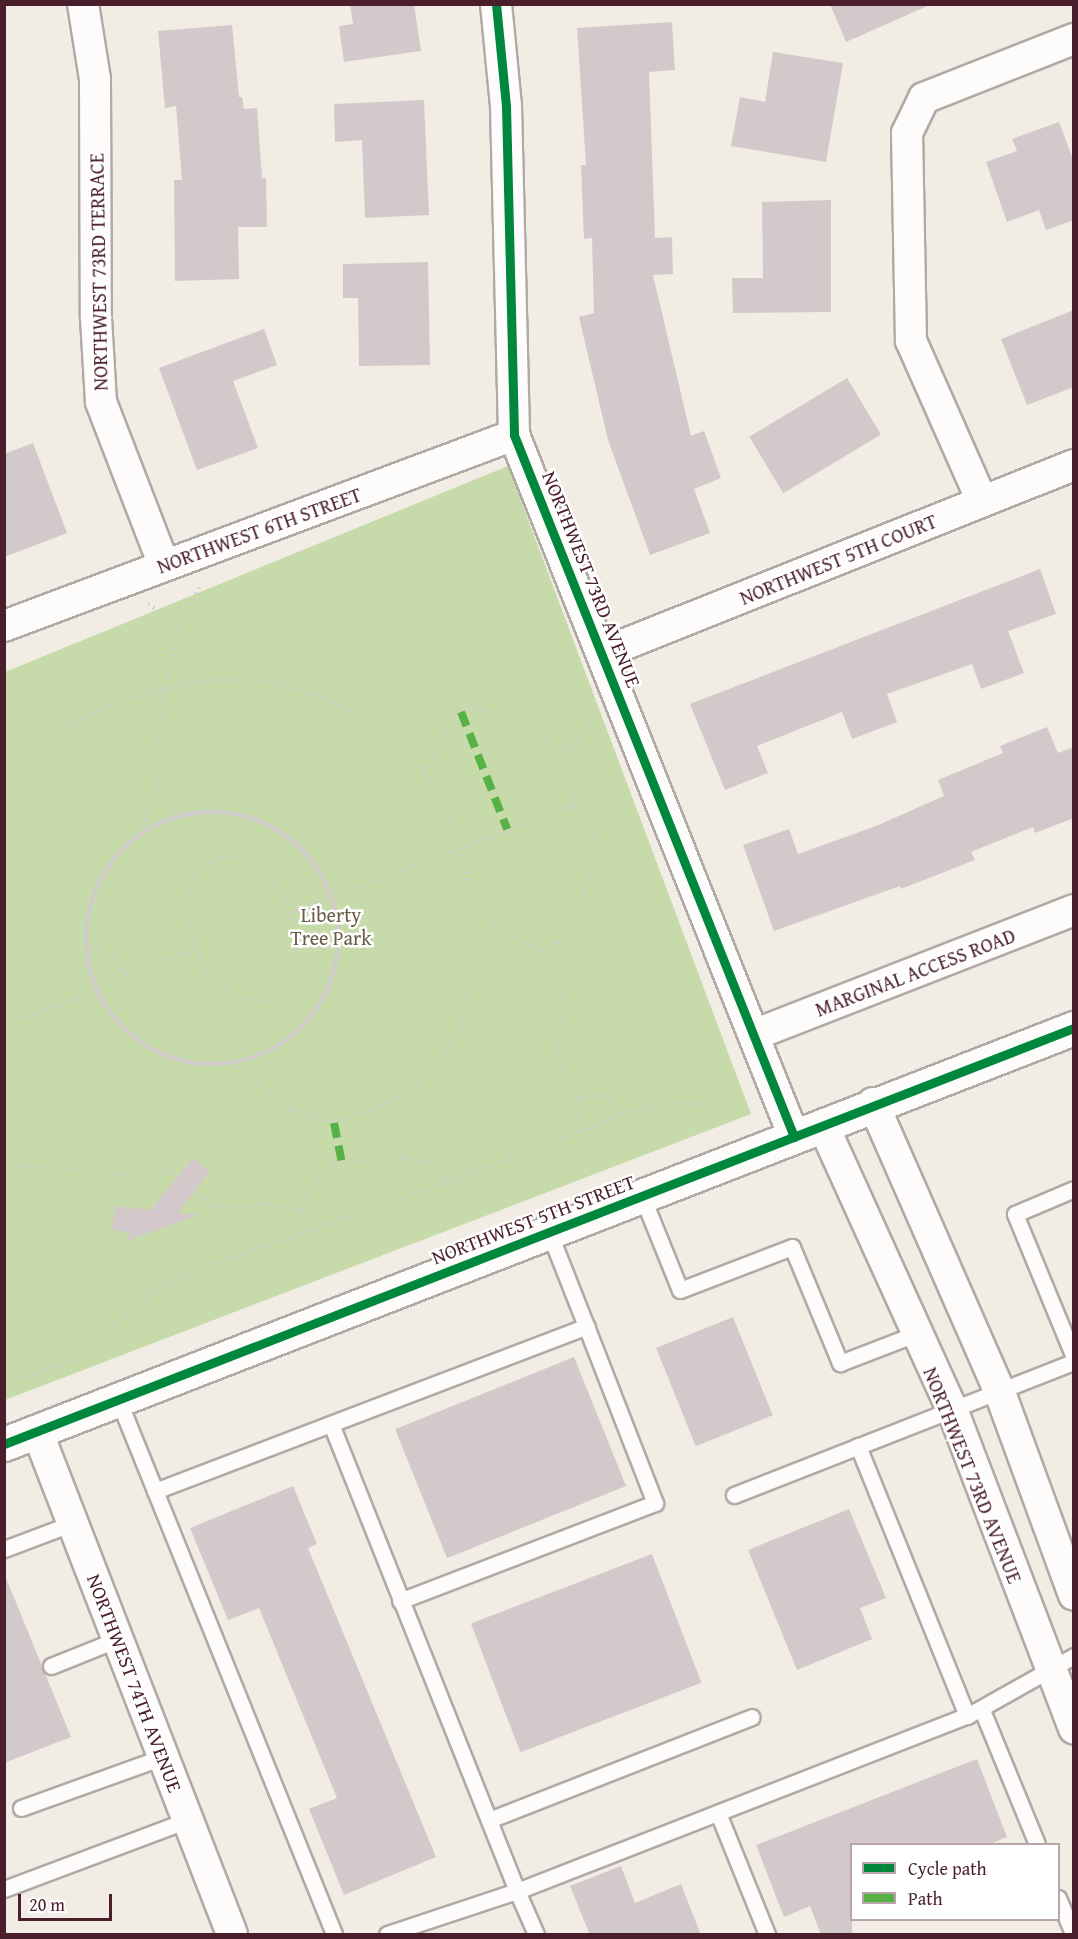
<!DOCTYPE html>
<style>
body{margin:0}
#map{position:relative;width:1078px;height:1939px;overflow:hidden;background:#f1ede4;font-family:"Gentium Book Plus",serif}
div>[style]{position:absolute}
.green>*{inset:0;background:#c6dba9}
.building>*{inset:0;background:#d3c9ca;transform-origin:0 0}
.path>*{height:4px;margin-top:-2px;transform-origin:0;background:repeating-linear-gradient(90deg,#d1cccb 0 1.5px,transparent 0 6px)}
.path>.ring{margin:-2px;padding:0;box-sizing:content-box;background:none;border:4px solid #d1cccb;border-radius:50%}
.roads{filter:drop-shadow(2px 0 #b1a9a5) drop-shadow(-2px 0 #b1a9a5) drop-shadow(0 2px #b1a9a5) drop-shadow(0 -2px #b1a9a5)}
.lane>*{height:15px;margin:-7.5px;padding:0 7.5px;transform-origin:7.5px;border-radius:7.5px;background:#fdfcfb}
.street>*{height:30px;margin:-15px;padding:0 15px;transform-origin:15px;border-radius:15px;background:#fdfcfb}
.secondary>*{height:33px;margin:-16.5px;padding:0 16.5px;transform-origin:16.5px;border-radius:16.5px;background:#fdfcfb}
.quiet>*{height:8px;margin-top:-4px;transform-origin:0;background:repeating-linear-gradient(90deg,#57b146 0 15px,transparent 0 23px)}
.cycleway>*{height:9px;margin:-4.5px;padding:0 4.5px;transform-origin:4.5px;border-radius:4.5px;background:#00873e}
span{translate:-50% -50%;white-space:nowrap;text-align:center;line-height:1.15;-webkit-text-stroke:5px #fff;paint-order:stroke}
.street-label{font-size:20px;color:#4a1f2b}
.park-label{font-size:20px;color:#695c46}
.frame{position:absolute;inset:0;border:6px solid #4a1f2b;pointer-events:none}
.legend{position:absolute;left:850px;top:1843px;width:210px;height:78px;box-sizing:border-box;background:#fff;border:2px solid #b7a5aa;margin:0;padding:8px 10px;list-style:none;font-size:18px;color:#4a1f2b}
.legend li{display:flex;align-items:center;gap:12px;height:30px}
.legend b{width:30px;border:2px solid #b7a5aa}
.scale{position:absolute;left:18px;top:1894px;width:94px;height:27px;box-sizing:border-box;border:3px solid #4a1f2b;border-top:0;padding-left:8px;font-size:18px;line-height:21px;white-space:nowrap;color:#4a1f2b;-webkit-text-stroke:4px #fff;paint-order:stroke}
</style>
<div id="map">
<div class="green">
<i style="clip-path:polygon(508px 466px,751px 1114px,5px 1400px,5px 672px)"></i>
</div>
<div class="building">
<i style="clip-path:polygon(350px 4px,414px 4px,421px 51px,344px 62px,339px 26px,353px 24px)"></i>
<i style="clip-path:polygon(830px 4px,932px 4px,846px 42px)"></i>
<i style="clip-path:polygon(672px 22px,675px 70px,649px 72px,655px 238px,672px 237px,673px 274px,653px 275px,691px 436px,704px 431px,721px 478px,694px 489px,710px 533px,650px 555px,608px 440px,579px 317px,594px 313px,592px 238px,584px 239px,581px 165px,586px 165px,577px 28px)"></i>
<i style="clip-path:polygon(232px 25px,239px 97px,242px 97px,244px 109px,257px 108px,262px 178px,266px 178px,267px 227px,238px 227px,239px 279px,175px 281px,174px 180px,182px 180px,176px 106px,165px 108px,158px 31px)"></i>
<i style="clip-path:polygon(773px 52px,843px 63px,826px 162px,731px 146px,740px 97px,765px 102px)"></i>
<i style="clip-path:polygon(424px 100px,429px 215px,365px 218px,362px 140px,335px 142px,334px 104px)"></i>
<i style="clip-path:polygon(1059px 122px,1074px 162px,1074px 220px,1046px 230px,1039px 210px,1007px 222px,986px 162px,1017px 151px,1012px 139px)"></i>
<i style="clip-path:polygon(831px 200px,831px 312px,733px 313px,732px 278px,763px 278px,762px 202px)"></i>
<i style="clip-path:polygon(428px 262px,430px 365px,359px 366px,358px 298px,343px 298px,343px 264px)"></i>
<i style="clip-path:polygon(1074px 310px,1074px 387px,1027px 405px,1001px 339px)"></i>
<i style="clip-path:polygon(264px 329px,277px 365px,233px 381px,258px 448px,197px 470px,159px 368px)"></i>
<i style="left:847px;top:378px;width:66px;height:114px;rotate:59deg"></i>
<i style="clip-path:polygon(33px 443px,67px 533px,4px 557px,4px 454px)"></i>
<i style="clip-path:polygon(1040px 569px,1056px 614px,1008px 631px,1024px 673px,981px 689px,972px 664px,887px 694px,897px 722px,852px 739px,842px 712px,757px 746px,768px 773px,725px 790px,690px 704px)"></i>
<i style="clip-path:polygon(1047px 727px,1058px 753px,1074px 747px,1074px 818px,1035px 833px,1033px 827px,971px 852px,975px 860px,901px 889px,900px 886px,774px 931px,743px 845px,789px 829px,798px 854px,876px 826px,944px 796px,938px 780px,1003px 753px,1000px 746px)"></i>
<i style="clip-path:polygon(193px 1158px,210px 1171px,178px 1213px,199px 1215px,124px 1242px,131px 1233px,112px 1230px,115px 1206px,150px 1210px)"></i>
<i style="left:733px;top:1317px;width:106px;height:83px;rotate:68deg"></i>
<i style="left:574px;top:1357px;width:139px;height:193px;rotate:68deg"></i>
<i style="clip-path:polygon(293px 1486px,317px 1544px,308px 1548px,436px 1857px,344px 1895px,309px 1809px,337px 1798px,259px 1608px,228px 1620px,190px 1528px)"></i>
<i style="clip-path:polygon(849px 1509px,886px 1598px,860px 1608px,872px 1639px,797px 1670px,748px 1550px)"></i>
<i style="left:652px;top:1554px;width:138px;height:194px;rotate:69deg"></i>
<i style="clip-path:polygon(4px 1573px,71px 1737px,4px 1763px)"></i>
<i style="clip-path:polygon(977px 1759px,1007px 1837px,988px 1845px,852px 1845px,852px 1935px,821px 1935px,810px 1906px,784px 1917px,756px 1845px)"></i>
<i style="clip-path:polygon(621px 1866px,635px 1903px,681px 1884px,701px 1935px,590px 1935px,570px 1886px)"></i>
</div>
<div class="path">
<i style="left:148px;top:604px;width:38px;rotate:35deg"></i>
<i style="left:4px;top:784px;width:31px;rotate:-53deg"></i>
<i style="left:23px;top:759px;width:54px;rotate:-37.5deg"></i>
<i style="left:66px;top:726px;width:54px;rotate:-24.2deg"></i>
<i style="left:115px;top:704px;width:52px;rotate:-17.7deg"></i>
<i style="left:165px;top:688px;width:47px;rotate:-9.9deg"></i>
<i style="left:211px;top:680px;width:53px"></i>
<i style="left:264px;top:680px;width:49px;rotate:15.5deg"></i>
<i style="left:311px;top:693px;width:42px;rotate:24.1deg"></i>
<i style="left:349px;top:710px;width:98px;rotate:38.4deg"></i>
<i style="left:157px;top:784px;width:32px;rotate:58deg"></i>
<i style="left:174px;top:811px;width:14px;rotate:8deg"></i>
<i class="ring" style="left:86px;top:812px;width:248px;height:248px"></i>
<i style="left:143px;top:833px;width:52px;rotate:-75.4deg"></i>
<i style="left:156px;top:783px;width:33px;rotate:-93deg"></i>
<i style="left:154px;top:750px;width:126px;rotate:-78.6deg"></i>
<i style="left:179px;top:626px;width:47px;rotate:-62.4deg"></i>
<i style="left:232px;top:856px;width:29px;rotate:20deg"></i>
<i style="left:259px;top:866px;width:25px;rotate:48deg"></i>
<i style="left:276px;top:885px;width:32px;rotate:62deg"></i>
<i style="left:291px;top:913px;width:29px;rotate:82deg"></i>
<i style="left:295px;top:942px;width:28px;rotate:96deg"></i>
<i style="left:292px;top:970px;width:23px;rotate:115deg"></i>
<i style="left:282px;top:991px;width:21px;rotate:149deg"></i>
<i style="left:264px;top:1002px;width:22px;rotate:-172deg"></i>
<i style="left:242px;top:999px;width:29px;rotate:-153deg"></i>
<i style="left:216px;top:986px;width:31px;rotate:-122deg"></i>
<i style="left:200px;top:960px;width:29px;rotate:-110deg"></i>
<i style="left:190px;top:933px;width:32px;rotate:-95deg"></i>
<i style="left:187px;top:901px;width:27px;rotate:-73deg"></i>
<i style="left:195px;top:875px;width:21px;rotate:-39deg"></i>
<i style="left:211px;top:862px;width:22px;rotate:-16deg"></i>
<i style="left:291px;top:913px;width:303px;rotate:-20.9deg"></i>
<i style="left:86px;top:942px;width:33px;rotate:31deg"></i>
<i style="left:114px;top:959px;width:19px;rotate:51deg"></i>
<i style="left:126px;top:974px;width:52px;rotate:96.6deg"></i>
<i style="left:549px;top:952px;width:25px;rotate:-164deg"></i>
<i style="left:525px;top:945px;width:63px;rotate:-145.3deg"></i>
<i style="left:473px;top:909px;width:64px;rotate:-100.8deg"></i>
<i style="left:461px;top:846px;width:39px;rotate:-109deg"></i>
<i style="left:448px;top:809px;width:44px;rotate:-120.1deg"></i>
<i style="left:426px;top:771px;width:34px;rotate:-62deg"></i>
<i style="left:442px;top:741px;width:25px;rotate:-79deg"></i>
<i style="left:447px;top:716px;width:29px;rotate:-18deg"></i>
<i style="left:475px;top:707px;width:105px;rotate:25.3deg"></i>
<i style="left:126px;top:974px;width:74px;rotate:-19.7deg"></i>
<i style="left:4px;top:1023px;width:98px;rotate:-18.4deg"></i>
<i style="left:233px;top:1063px;width:75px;rotate:38.5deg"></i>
<i style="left:292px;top:1110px;width:44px;rotate:17.2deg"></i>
<i style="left:334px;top:1123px;width:55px;rotate:-20.1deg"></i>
<i style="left:386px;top:1104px;width:45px;rotate:-33.3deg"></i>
<i style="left:424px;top:1079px;width:62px;rotate:-53.5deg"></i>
<i style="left:461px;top:1029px;width:43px;rotate:-76.6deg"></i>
<i style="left:471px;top:987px;width:77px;rotate:-88.5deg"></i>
<i style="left:578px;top:1097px;width:26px;rotate:-4deg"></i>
<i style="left:604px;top:1095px;width:29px;rotate:41deg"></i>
<i style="left:578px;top:1132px;width:35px;rotate:-90deg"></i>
<i style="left:578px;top:1097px;width:24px;rotate:-123deg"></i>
<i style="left:565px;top:1077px;width:25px;rotate:-108deg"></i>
<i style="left:557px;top:1053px;width:48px;rotate:-81.5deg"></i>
<i style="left:564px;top:1006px;width:22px;rotate:-95deg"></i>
<i style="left:562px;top:984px;width:35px;rotate:-112deg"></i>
<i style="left:549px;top:952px;width:24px;rotate:-48deg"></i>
<i style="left:565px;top:934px;width:93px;rotate:-65.9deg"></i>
<i style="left:603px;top:849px;width:53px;rotate:-123.4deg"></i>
<i style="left:574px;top:805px;width:25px;rotate:-106deg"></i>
<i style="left:567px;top:781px;width:29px;rotate:-84deg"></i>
<i style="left:570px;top:752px;width:43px;rotate:-57.4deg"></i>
<i style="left:4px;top:1164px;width:116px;rotate:4.9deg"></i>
<i style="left:120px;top:1174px;width:48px;rotate:-4.8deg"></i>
<i style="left:168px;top:1170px;width:61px;rotate:37.1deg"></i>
<i style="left:217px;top:1207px;width:23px;rotate:5deg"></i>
<i style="left:240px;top:1209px;width:17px;rotate:-17deg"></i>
<i style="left:256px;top:1204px;width:48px;rotate:8.5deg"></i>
<i style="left:303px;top:1211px;width:23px;rotate:90deg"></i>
<i style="left:303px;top:1211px;width:33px;rotate:-69deg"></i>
<i style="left:315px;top:1180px;width:25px;rotate:-42deg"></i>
<i style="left:334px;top:1163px;width:67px;rotate:-4.3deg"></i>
<i style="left:401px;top:1158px;width:28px;rotate:10deg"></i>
<i style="left:429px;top:1163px;width:28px;rotate:44deg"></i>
<i style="left:4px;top:1384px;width:77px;rotate:-18.9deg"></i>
<i style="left:77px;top:1359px;width:100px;rotate:-41.3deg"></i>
<i style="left:152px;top:1293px;width:68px;rotate:-25.1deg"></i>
<i style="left:214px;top:1264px;width:249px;rotate:-19.2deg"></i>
<i style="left:449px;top:1182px;width:202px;rotate:-21.2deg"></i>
<i style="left:637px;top:1109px;width:43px;rotate:-7.9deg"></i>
<i style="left:680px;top:1103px;width:22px;rotate:5deg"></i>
<i style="left:702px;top:1105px;width:18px;rotate:27deg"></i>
<i style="left:718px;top:1113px;width:14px;rotate:-4deg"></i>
</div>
<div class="roads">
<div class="lane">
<i style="left:1074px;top:1189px;width:64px;rotate:157deg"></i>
<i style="left:1015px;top:1214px;width:155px;rotate:67.6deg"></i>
<i style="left:642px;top:1196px;width:101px;rotate:68deg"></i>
<i style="left:680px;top:1290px;width:120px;rotate:-21deg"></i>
<i style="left:792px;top:1247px;width:126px;rotate:67.5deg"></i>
<i style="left:840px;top:1363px;width:80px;rotate:-21.1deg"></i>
<i style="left:549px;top:1232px;width:101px;rotate:68.5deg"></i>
<i style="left:118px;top:1399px;width:577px;rotate:68.01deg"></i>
<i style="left:331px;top:1424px;width:503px;rotate:68.28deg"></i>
<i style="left:517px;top:1891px;width:483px;rotate:-21.3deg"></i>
<i style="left:858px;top:1446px;width:291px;rotate:68deg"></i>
<i style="left:967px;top:1716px;width:123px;rotate:-29.3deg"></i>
<i style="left:155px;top:1491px;width:462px;rotate:-20.9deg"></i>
<i style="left:586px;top:1326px;width:190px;rotate:68.7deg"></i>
<i style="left:655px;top:1503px;width:273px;rotate:159deg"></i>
<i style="left:734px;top:1495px;width:365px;rotate:-21.4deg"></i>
<i style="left:4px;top:1549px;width:74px;rotate:-20.6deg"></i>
<i style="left:51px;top:1666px;width:72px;rotate:-21.9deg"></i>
<i style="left:982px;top:1710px;width:145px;rotate:67.7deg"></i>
<i style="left:21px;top:1808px;width:151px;rotate:-19.8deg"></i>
<i style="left:718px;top:1813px;width:131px;rotate:68deg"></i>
<i style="left:489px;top:1820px;width:282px;rotate:-21.4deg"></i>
<i style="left:4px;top:1889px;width:197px;rotate:-20.6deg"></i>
<i style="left:1058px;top:1898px;width:39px;rotate:67deg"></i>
<i style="left:387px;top:1934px;width:137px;rotate:-18.3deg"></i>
<i style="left:517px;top:1891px;width:47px;rotate:66.2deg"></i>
</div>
<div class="street">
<i style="left:83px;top:4px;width:76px;rotate:80.9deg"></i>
<i style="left:95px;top:79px;width:239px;rotate:89.8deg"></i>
<i style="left:96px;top:318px;width:84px;rotate:86.6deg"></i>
<i style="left:101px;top:402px;width:175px;rotate:68.9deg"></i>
<i style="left:496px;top:4px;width:102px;rotate:84.4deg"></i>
<i style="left:506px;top:106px;width:329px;rotate:88.6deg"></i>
<i style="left:514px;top:435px;width:756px;rotate:68.25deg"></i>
<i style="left:982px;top:501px;width:175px;rotate:-113.9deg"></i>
<i style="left:911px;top:341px;width:208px;rotate:-91.1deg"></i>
<i style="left:907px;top:133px;width:39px;rotate:-64deg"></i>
<i style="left:924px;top:98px;width:161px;rotate:-21.5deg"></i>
<i style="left:4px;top:626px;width:545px;rotate:-20.53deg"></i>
<i style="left:603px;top:653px;width:507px;rotate:-21.76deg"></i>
<i style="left:756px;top:1034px;width:341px;rotate:-21.3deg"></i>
<i style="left:873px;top:1103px;width:313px;rotate:66.3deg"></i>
<i style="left:999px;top:1390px;width:218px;rotate:69.9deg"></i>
<i style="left:823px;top:1125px;width:312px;rotate:65.6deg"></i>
<i style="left:952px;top:1409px;width:342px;rotate:69.1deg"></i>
<i style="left:37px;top:1431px;width:539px;rotate:68.81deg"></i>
</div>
<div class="secondary">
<i style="left:4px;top:1444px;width:1148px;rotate:-21.25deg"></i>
</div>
</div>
<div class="quiet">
<i style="left:461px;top:712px;width:126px;rotate:68.5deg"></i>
<i style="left:334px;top:1123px;width:41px;rotate:78.7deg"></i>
</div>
<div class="cycleway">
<i style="left:496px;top:4px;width:102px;rotate:84.4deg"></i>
<i style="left:506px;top:106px;width:329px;rotate:88.6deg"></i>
<i style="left:514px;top:435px;width:756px;rotate:68.25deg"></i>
<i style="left:4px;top:1444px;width:1148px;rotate:-21.25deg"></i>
</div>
<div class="street-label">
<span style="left:98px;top:272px;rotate:-91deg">NORTHWEST 73RD TERRACE</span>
<span style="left:259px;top:530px;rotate:-20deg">NORTHWEST 6TH STREET</span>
<span style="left:838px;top:559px;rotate:-22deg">NORTHWEST 5TH COURT</span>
<span style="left:592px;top:579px;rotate:68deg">NORTHWEST 73RD AVENUE</span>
<span style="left:915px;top:972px;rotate:-21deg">MARGINAL ACCESS ROAD</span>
<span style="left:533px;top:1219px;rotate:-21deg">NORTHWEST 5TH STREET</span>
<span style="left:973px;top:1475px;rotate:68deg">NORTHWEST 73RD AVENUE</span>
<span style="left:135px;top:1683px;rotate:69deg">NORTHWEST 74TH AVENUE</span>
</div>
<div class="park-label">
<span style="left:331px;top:926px">Liberty<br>Tree Park</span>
</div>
<div class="frame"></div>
<ul class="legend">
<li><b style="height:8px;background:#00873e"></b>Cycle path</li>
<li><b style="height:8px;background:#57b146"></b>Path</li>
</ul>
<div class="scale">20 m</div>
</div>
